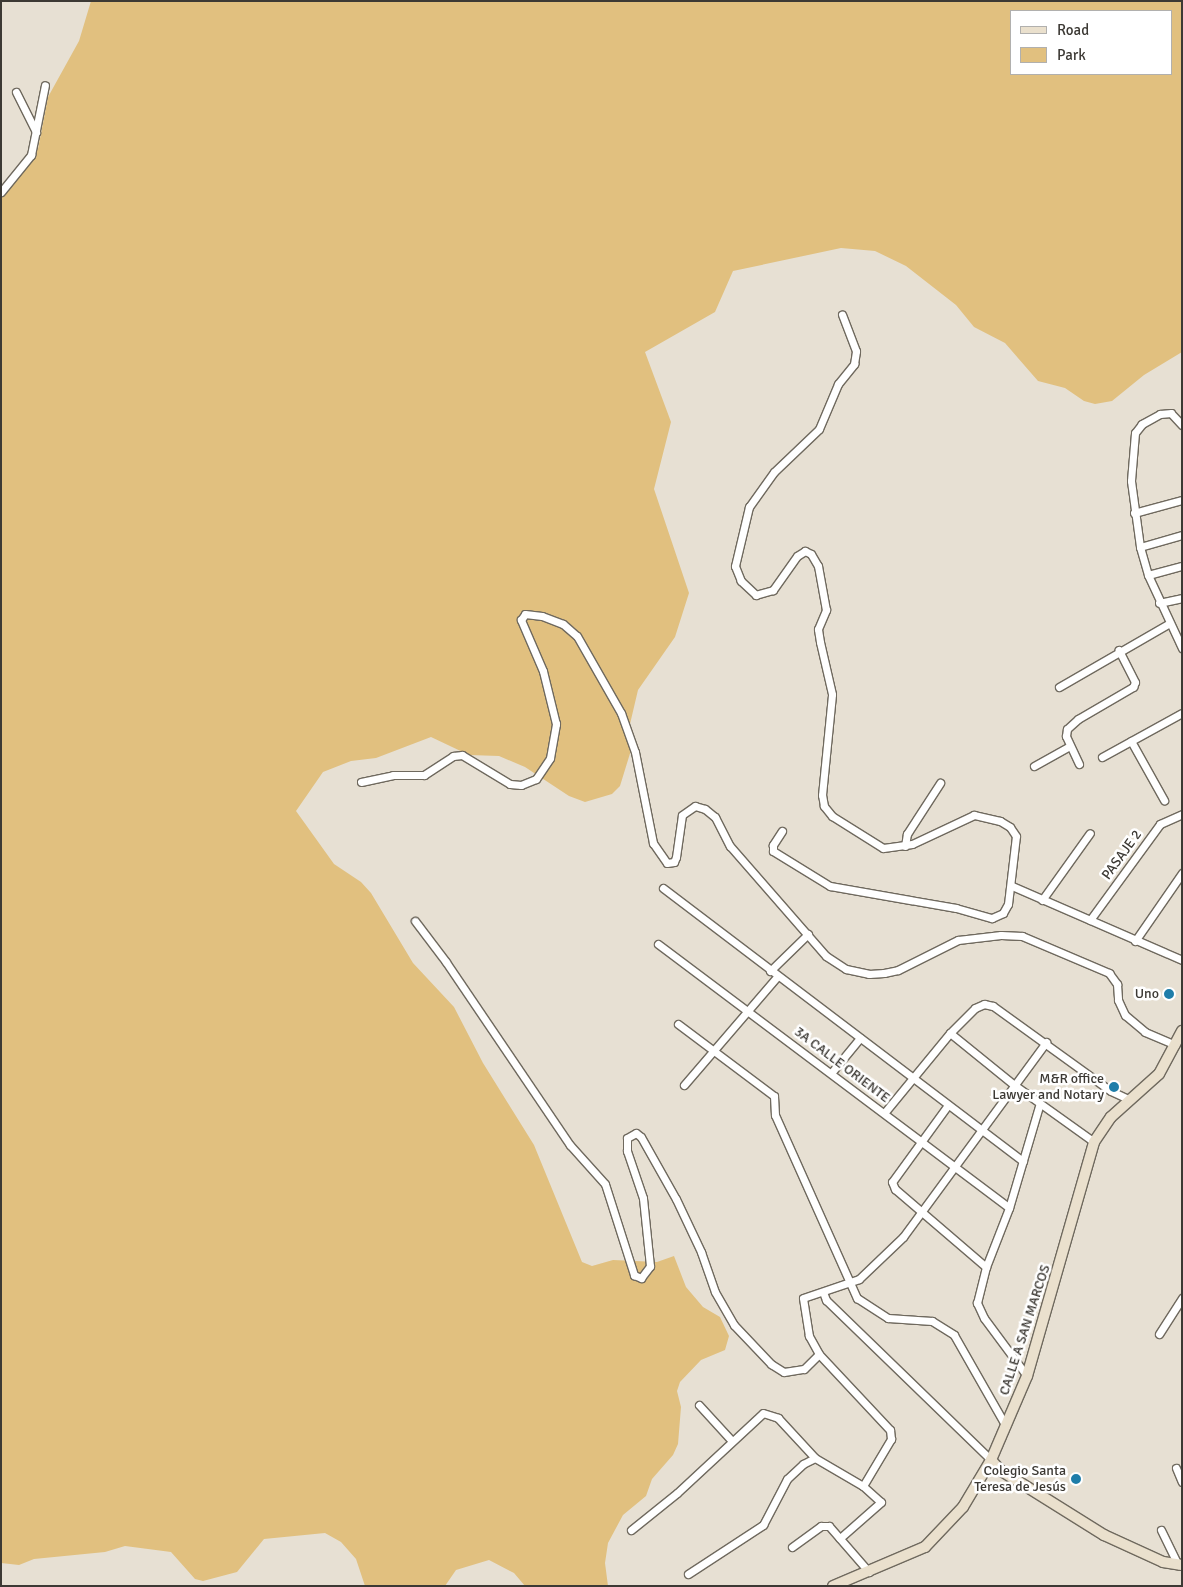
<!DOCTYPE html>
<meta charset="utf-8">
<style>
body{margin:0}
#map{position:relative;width:1183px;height:1587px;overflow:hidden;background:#e7e0d3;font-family:Signika,sans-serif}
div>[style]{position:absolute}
.green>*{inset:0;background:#e1c07f}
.roads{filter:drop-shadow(1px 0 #6f695e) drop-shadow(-1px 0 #6f695e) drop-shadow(0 1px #6f695e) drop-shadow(0 -1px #6f695e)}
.street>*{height:7px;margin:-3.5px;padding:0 3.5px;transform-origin:3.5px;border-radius:3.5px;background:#fff}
.secondary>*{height:10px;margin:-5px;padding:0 5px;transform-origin:5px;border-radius:5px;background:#eae0cd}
.dots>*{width:14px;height:14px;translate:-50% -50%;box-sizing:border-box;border:2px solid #fff;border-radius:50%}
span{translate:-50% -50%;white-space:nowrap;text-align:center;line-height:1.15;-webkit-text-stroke:5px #fff;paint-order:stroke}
.street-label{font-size:14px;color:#3c3934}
.poi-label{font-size:14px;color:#3c3934}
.right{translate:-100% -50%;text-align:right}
.frame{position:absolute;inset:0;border:2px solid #3c3934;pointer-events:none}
.legend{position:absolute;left:1010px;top:10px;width:162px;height:65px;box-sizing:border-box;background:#fff;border:1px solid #b1b0ae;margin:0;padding:6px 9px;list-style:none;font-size:15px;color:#3c3934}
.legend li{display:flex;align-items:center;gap:10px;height:25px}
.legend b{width:25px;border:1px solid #b1b0ae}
</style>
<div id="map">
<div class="green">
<i style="clip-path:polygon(evenodd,91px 1px,1182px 1px,1182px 352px,1144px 375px,1112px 401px,1095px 404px,1084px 401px,1065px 388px,1038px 381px,1005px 343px,974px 327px,956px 305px,906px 266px,875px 251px,841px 248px,733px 271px,715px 312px,645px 352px,671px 422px,654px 489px,689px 593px,675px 637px,638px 690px,630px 724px,632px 747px,620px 786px,612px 794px,585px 802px,569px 796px,525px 767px,499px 756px,469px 755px,431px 737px,376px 758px,351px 761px,323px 772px,296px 811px,334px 864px,361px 882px,371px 893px,413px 963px,454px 1007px,483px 1063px,534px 1145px,582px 1262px,592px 1266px,613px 1260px,657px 1262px,674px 1256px,686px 1287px,703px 1307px,720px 1317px,729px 1336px,725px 1350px,701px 1360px,680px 1382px,677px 1391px,681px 1407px,678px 1444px,673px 1455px,652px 1479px,646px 1496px,623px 1515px,608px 1543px,605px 1563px,608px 1586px,525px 1586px,514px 1573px,489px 1560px,456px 1570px,445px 1586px,365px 1586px,356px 1559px,341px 1542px,325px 1533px,264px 1539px,237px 1572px,203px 1581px,195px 1579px,171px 1552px,125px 1546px,105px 1552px,34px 1559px,19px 1565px,1px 1563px,1px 198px,38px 149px,48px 97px,79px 41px,91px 1px,1012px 11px,1172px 11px,1172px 74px,1012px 74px,1012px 11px)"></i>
</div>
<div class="roads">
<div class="street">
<i style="left:16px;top:92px;width:45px;rotate:63.4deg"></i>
<i style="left:1px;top:192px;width:48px;rotate:-51deg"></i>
<i style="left:31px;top:155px;width:71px;rotate:-78.7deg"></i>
<i style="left:1182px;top:425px;width:16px;rotate:-133deg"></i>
<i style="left:1171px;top:413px;width:11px;rotate:175deg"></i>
<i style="left:1160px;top:414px;width:21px;rotate:151deg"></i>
<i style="left:1142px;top:424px;width:11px;rotate:128deg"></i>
<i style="left:1135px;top:433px;width:48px;rotate:94.8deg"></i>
<i style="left:1131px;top:481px;width:67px;rotate:82.2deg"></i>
<i style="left:1140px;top:547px;width:29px;rotate:74deg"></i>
<i style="left:1148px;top:575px;width:81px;rotate:65deg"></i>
<i style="left:1134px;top:513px;width:50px;rotate:-15.2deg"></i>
<i style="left:1140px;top:547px;width:44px;rotate:-15.9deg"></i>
<i style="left:1148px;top:575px;width:35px;rotate:-15deg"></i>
<i style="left:1159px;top:603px;width:24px;rotate:-12deg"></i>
<i style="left:1059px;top:687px;width:126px;rotate:-30deg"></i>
<i style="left:1131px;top:741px;width:68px;rotate:60.8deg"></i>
<i style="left:1102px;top:757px;width:91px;rotate:-28.8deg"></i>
<i style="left:1079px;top:764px;width:31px;rotate:-115deg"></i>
<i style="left:1066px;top:736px;width:7px;rotate:-82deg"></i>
<i style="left:1067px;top:729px;width:15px;rotate:-42deg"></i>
<i style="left:1078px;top:719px;width:64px;rotate:-30.2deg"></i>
<i style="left:1133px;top:687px;width:5px;rotate:-68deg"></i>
<i style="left:1135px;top:682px;width:36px;rotate:-117deg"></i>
<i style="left:1034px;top:766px;width:41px;rotate:-29.1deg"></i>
<i style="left:361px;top:782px;width:33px;rotate:-12deg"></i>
<i style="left:393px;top:775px;width:31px"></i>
<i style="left:424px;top:775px;width:35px;rotate:-33deg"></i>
<i style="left:453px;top:756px;width:9px;rotate:-6deg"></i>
<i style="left:462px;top:755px;width:56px;rotate:31.1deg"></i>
<i style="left:510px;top:784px;width:11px;rotate:5deg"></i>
<i style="left:521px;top:785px;width:16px;rotate:-22deg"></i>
<i style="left:536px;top:779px;width:25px;rotate:-56deg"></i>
<i style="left:550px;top:758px;width:35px;rotate:-80deg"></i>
<i style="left:556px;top:724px;width:55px;rotate:-103.8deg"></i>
<i style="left:543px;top:671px;width:56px;rotate:-113.3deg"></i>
<i style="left:521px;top:620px;width:7px;rotate:-56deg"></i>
<i style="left:525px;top:614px;width:17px;rotate:7deg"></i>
<i style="left:542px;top:616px;width:22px;rotate:21deg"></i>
<i style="left:563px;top:624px;width:18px;rotate:41deg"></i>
<i style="left:577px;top:636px;width:89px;rotate:60.3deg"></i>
<i style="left:621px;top:713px;width:41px;rotate:70.3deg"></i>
<i style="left:635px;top:752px;width:93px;rotate:78.8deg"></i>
<i style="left:653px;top:843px;width:24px;rotate:55deg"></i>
<i style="left:667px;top:863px;width:7px;rotate:-8deg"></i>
<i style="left:674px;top:862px;width:5px;rotate:-68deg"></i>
<i style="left:676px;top:857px;width:42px;rotate:-81.9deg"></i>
<i style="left:682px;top:815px;width:16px;rotate:-35deg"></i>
<i style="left:695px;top:806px;width:10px;rotate:17deg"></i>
<i style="left:705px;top:809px;width:13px;rotate:39deg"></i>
<i style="left:715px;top:817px;width:33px;rotate:63deg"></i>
<i style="left:730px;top:846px;width:146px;rotate:48.9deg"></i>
<i style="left:826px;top:956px;width:24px;rotate:33deg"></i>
<i style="left:846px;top:969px;width:24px;rotate:12deg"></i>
<i style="left:869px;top:974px;width:15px;rotate:-4deg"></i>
<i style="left:884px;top:973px;width:14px;rotate:-12deg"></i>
<i style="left:898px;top:970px;width:67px;rotate:-26.6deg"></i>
<i style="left:958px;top:940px;width:43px;rotate:-6.6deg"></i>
<i style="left:1001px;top:935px;width:21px;rotate:3deg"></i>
<i style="left:1022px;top:936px;width:95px;rotate:23deg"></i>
<i style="left:1109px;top:973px;width:14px;rotate:54deg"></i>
<i style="left:1117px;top:984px;width:16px;rotate:86deg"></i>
<i style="left:1118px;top:1000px;width:17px;rotate:65deg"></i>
<i style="left:1125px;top:1015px;width:26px;rotate:40deg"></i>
<i style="left:1145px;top:1032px;width:33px;rotate:23deg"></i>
<i style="left:782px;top:831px;width:17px;rotate:123deg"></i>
<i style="left:773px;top:845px;width:6px;rotate:90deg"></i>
<i style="left:773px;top:851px;width:67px;rotate:31.6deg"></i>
<i style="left:830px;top:886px;width:128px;rotate:9.9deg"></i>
<i style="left:956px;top:908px;width:37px;rotate:16deg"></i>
<i style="left:992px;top:918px;width:12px;rotate:-24deg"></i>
<i style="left:1003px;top:913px;width:10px;rotate:-61deg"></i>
<i style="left:1008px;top:904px;width:68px;rotate:-83.3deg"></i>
<i style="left:1016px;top:836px;width:11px;rotate:-124deg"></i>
<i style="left:1010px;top:827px;width:12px;rotate:-149deg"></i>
<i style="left:1000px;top:821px;width:27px;rotate:-167deg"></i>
<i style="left:974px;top:815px;width:68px;rotate:154.9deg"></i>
<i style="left:912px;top:844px;width:29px;rotate:172deg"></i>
<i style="left:883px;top:848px;width:60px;rotate:-147.9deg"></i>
<i style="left:832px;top:816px;width:13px;rotate:-129deg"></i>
<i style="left:824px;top:806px;width:11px;rotate:-100deg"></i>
<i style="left:822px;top:795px;width:101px;rotate:-84.3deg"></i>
<i style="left:832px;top:694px;width:53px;rotate:-103deg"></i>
<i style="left:820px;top:642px;width:13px;rotate:-99deg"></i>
<i style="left:818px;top:629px;width:21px;rotate:-67deg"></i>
<i style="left:826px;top:610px;width:45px;rotate:-100.3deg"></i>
<i style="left:818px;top:566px;width:14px;rotate:-120deg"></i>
<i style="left:811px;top:554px;width:7px;rotate:-153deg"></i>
<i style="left:805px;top:551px;width:9px;rotate:148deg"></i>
<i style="left:797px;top:556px;width:42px;rotate:125.2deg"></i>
<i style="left:773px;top:590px;width:18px;rotate:164deg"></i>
<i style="left:756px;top:595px;width:21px;rotate:-137deg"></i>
<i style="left:741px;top:581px;width:16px;rotate:-112deg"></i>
<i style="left:735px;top:566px;width:61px;rotate:-76.7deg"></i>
<i style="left:749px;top:507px;width:43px;rotate:-54.5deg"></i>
<i style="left:774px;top:472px;width:62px;rotate:-43.7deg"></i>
<i style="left:819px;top:429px;width:49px;rotate:-67.1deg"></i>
<i style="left:838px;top:384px;width:26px;rotate:-51deg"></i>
<i style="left:854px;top:364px;width:13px;rotate:-81deg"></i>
<i style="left:856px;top:351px;width:39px;rotate:-111deg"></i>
<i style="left:905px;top:846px;width:12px;rotate:-81deg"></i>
<i style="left:907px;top:834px;width:61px;rotate:-57.1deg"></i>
<i style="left:1012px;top:886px;width:185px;rotate:23.5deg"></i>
<i style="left:663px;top:888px;width:452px;rotate:37.2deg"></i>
<i style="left:1042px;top:900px;width:82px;rotate:-54.4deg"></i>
<i style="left:1090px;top:920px;width:119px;rotate:-53.9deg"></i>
<i style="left:1160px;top:824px;width:24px;rotate:-24deg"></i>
<i style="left:415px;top:921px;width:51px;rotate:52.9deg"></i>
<i style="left:446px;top:962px;width:221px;rotate:55.9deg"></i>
<i style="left:570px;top:1145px;width:52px;rotate:48.1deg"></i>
<i style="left:605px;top:1184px;width:96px;rotate:72.3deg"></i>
<i style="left:634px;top:1275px;width:8px;rotate:23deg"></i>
<i style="left:641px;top:1278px;width:15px;rotate:-53deg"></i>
<i style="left:650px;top:1266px;width:68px;rotate:-95.9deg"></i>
<i style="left:643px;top:1198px;width:50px;rotate:-108.8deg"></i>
<i style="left:627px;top:1151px;width:13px;rotate:-90deg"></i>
<i style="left:627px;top:1138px;width:10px;rotate:-29deg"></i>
<i style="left:636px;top:1133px;width:6px;rotate:39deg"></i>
<i style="left:641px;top:1137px;width:71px;rotate:60.6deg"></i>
<i style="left:676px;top:1199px;width:59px;rotate:64.7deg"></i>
<i style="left:701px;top:1252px;width:42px;rotate:70.7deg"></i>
<i style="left:715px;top:1292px;width:38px;rotate:60deg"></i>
<i style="left:734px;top:1325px;width:54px;rotate:46.5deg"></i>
<i style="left:771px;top:1364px;width:15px;rotate:32deg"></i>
<i style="left:784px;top:1372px;width:20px;rotate:-9deg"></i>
<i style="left:804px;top:1369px;width:21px;rotate:-45deg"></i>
<i style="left:1135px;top:941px;width:83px;rotate:-55.3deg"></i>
<i style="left:658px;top:944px;width:439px;rotate:36.9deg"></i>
<i style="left:770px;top:971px;width:53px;rotate:-44.2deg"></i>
<i style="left:678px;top:1024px;width:120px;rotate:36.9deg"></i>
<i style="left:774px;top:1096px;width:19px;rotate:87deg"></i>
<i style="left:775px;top:1115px;width:201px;rotate:65.9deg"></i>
<i style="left:857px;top:1298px;width:37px;rotate:33deg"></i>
<i style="left:888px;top:1318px;width:44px;rotate:3.9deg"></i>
<i style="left:932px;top:1321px;width:26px;rotate:32deg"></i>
<i style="left:954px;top:1335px;width:105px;rotate:60.3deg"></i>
<i style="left:950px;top:1033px;width:81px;rotate:39deg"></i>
<i style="left:1013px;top:1084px;width:100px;rotate:35.6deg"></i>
<i style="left:832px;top:1072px;width:44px;rotate:-50.5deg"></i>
<i style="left:684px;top:1085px;width:143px;rotate:-49.3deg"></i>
<i style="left:948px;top:1105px;width:95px;rotate:126deg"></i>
<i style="left:892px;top:1182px;width:8px;rotate:67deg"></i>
<i style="left:895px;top:1189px;width:120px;rotate:40.6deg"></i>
<i style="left:885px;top:1112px;width:102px;rotate:-50.6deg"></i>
<i style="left:950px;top:1033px;width:35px;rotate:-45deg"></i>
<i style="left:975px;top:1008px;width:10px;rotate:-24deg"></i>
<i style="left:984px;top:1004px;width:9px;rotate:13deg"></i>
<i style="left:993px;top:1006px;width:145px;rotate:35.8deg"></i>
<i style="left:1111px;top:1091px;width:21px;rotate:25deg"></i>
<i style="left:823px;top:1292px;width:9px;rotate:69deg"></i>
<i style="left:826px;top:1300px;width:230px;rotate:44.1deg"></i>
<i style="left:1159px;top:1334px;width:43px;rotate:-57.4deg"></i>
<i style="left:1027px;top:1376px;width:72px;rotate:-126.6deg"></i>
<i style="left:984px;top:1318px;width:17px;rotate:-115deg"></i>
<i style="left:977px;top:1303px;width:37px;rotate:-76deg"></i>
<i style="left:986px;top:1267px;width:63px;rotate:-68.7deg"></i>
<i style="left:1009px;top:1208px;width:109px;rotate:-73.6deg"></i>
<i style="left:699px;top:1405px;width:49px;rotate:47.5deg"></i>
<i style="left:1176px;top:1468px;width:15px;rotate:67deg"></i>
<i style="left:863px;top:1486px;width:55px;rotate:-59.2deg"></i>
<i style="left:891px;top:1439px;width:9px;rotate:-96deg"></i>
<i style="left:890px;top:1430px;width:104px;rotate:-133.1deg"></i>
<i style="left:819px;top:1354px;width:21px;rotate:-119deg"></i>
<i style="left:809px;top:1336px;width:38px;rotate:-99deg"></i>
<i style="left:803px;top:1298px;width:59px;rotate:-18.7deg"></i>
<i style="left:859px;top:1279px;width:61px;rotate:-43.7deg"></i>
<i style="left:903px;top:1237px;width:242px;rotate:-53.7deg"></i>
<i style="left:631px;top:1530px;width:59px;rotate:-38.8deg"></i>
<i style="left:677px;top:1493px;width:117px;rotate:-42.9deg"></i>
<i style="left:763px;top:1413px;width:16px;rotate:18deg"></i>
<i style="left:778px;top:1418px;width:54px;rotate:47.2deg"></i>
<i style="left:815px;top:1458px;width:56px;rotate:30.3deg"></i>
<i style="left:863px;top:1486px;width:24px;rotate:42deg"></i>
<i style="left:881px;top:1502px;width:55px;rotate:138.7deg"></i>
<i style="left:1161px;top:1530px;width:39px;rotate:64deg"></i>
<i style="left:792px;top:1547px;width:36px;rotate:-36deg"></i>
<i style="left:821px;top:1526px;width:8px"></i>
<i style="left:829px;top:1526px;width:61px;rotate:49deg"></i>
<i style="left:688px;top:1574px;width:90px;rotate:-33.2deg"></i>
<i style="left:763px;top:1525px;width:52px;rotate:-62.4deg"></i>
<i style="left:787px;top:1479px;width:22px;rotate:-43deg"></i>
<i style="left:803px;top:1464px;width:13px;rotate:-27deg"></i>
</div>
<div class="secondary">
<i style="left:991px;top:1460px;width:13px;rotate:48deg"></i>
<i style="left:1000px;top:1470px;width:123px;rotate:32deg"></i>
<i style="left:1104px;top:1535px;width:65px;rotate:24.6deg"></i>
<i style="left:1163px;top:1562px;width:19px;rotate:9deg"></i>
<i style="left:833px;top:1586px;width:100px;rotate:-23deg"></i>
<i style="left:925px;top:1547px;width:55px;rotate:-46.5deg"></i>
<i style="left:963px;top:1507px;width:55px;rotate:-59.2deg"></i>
<i style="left:991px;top:1460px;width:91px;rotate:-66.8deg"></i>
<i style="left:1027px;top:1376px;width:243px;rotate:-74deg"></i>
<i style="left:1094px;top:1142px;width:30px;rotate:-56deg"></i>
<i style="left:1111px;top:1117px;width:64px;rotate:-41.9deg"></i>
<i style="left:1159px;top:1074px;width:49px;rotate:-61.9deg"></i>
</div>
</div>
<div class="dots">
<i style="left:1169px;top:994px;background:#1e7da9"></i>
<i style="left:1114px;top:1087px;background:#1e7da9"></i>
<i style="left:1076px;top:1479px;background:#1e7da9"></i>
</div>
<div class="street-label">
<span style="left:1122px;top:855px;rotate:-54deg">PASAJE 2</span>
<span style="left:842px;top:1065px;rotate:37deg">3A CALLE ORIENTE</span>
<span style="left:1025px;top:1330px;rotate:-72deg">CALLE A SAN MARCOS</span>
</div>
<div class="poi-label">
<span class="right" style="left:1159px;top:994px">Uno</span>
<span class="right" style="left:1104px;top:1087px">M&amp;R office<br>Lawyer and Notary</span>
<span class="right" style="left:1066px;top:1479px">Colegio Santa<br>Teresa de Jesús</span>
</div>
<div class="frame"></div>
<ul class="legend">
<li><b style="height:6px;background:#eae0cd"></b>Road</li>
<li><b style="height:14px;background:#e1c07f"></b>Park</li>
</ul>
</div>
